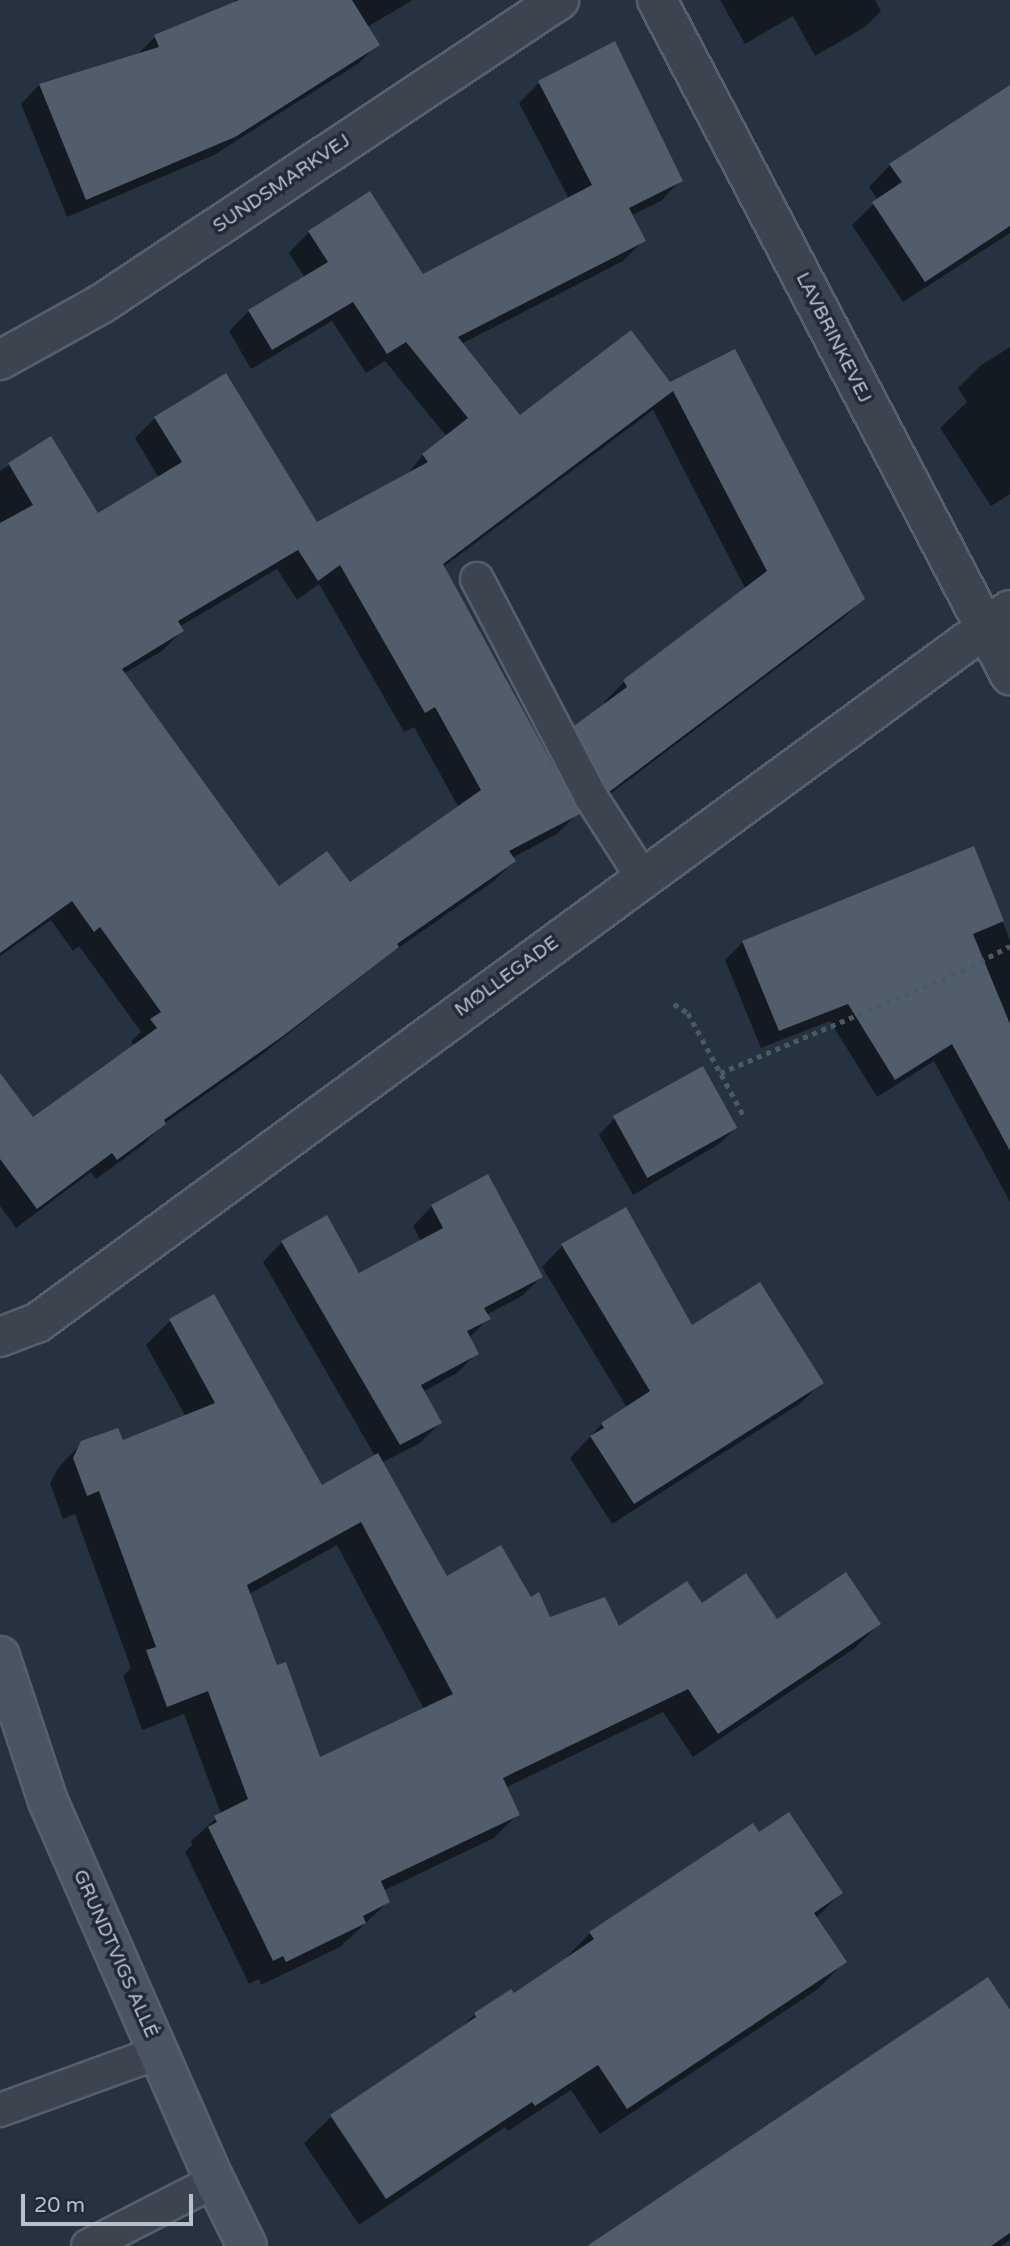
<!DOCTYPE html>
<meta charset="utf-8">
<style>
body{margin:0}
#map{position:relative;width:1010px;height:2246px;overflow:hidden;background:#273240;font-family:"Varela Round",sans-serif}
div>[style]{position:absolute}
.shadow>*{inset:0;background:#0007}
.building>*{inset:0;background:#515d6b;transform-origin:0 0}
.path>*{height:4.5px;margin-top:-2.25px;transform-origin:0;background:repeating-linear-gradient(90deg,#485c5e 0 5px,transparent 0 10px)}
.roads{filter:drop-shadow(2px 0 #565f6a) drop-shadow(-2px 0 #565f6a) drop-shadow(0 2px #565f6a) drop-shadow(0 -2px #565f6a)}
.lane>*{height:32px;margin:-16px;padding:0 16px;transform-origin:16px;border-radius:16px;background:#3c4450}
.street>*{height:38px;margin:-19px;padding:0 19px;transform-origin:19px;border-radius:19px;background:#3c4450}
.secondary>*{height:38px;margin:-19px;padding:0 19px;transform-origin:19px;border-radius:19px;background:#4a5463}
span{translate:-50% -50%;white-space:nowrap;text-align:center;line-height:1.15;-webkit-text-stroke:7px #202935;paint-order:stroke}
.street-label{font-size:19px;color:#b8c0ca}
.scale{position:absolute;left:21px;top:2194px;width:172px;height:32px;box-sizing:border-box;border:4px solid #b8c0ca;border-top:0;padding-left:9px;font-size:21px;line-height:24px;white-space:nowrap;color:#b8c0ca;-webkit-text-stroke:5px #202935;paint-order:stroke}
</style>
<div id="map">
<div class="shadow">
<i style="clip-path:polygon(235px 0,413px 0,367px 27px,378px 44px,359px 63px,214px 155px,67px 217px,21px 104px,39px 85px,136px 56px,155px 37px,237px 3px)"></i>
<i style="clip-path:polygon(720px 0,875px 0,881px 11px,865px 27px,815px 56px,793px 16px,745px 44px)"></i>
<i style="clip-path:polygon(evenodd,539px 83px,681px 180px,661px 201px,630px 216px,643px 241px,623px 261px,461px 344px,519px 417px,670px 384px,863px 599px,842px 619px,589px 810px,555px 747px,606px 705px,604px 702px,625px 681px,746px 590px,653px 410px,442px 568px,578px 813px,557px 834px,512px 858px,514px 861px,494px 881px,391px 953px,260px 1056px,162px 1125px,144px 1144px,96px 1179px,91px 1172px,16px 1228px,0 1206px,0 1075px,33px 1120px,135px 1046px,131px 1041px,141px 1032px,79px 946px,73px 951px,51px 920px,0 956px,0 471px,50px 438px,98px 516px,159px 478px,135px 438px,155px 418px,316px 525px,405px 477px,423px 455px,447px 437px,385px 361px,366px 373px,332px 321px,251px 369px,229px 331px,249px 311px,305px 278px,289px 253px,309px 232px,422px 276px,569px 199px,519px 103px,539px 83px,277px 569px,297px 600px,319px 584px,404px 732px,414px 727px,459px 808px,350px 885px,279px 889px,123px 674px,162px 651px,182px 631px,179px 627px,277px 569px)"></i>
<i style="clip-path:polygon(1010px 86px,1010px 233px,903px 302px,852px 225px,878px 200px,869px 187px,890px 165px)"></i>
<i style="clip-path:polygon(1010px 347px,1010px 494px,991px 506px,940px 428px,967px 402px,958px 388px,980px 366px)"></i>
<i style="clip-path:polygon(973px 848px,1010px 940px,1010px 1202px,934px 1061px,877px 1097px,830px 1021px,761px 1048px,725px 960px,743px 942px)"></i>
<i style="clip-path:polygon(615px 1118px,736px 1128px,719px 1144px,633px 1195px,599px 1135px)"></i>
<i style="clip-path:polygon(evenodd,432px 1206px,541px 1277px,522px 1296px,486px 1315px,488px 1319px,469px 1338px,477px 1353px,457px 1373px,423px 1392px,440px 1423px,420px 1443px,381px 1463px,447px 1578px,530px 1600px,549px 1619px,619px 1629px,701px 1605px,777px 1621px,879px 1624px,855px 1648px,693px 1757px,663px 1712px,505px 1788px,518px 1814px,494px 1838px,383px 1891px,388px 1902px,340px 1947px,261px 1985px,259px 1979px,249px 1984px,185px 1852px,192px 1845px,191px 1841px,221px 1814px,184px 1714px,142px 1730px,123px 1676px,131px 1668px,75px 1514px,63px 1519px,50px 1483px,58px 1468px,82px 1443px,122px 1442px,186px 1417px,146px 1345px,170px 1321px,321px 1487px,375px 1456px,263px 1262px,282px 1242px,358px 1275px,421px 1241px,413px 1226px,432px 1206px,337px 1545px,424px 1709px,319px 1760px,276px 1668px,249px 1594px,337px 1545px)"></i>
<i style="clip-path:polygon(562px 1246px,691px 1328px,822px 1382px,801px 1403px,612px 1524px,570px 1458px,602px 1424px,627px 1408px,542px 1267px)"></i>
<i style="clip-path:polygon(759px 1834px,841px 1893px,815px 1919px,844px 1962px,818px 1989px,600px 2134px,571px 2090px,508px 2131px,505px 2127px,359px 2225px,304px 2143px,331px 2117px,457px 2032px,475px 2014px,514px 1995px,564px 1960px,590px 1933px)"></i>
<i style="clip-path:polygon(1010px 2013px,1010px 2240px,1001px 2246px,592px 2246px)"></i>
</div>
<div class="building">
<i style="clip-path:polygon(239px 0,352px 0,380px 45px,235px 137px,86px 200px,39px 84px,159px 47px,154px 35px)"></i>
<i style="clip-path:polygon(evenodd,615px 41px,683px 181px,629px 208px,646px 241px,458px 337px,520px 415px,631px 330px,670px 382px,735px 349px,865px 599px,609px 792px,574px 726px,627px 687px,623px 680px,767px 571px,673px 391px,443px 564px,580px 814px,509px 851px,516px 861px,397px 944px,399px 947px,283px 1036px,164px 1120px,166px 1124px,117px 1160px,112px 1153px,37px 1209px,0 1159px,0 1073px,33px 1117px,157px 1028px,150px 1019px,161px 1012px,100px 927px,94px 932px,72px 901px,0 953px,0 523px,33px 505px,8px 463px,51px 436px,98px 513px,182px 462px,154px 417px,226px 373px,317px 522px,428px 462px,422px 454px,468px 418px,406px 342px,387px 354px,353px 302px,272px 350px,248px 310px,328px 262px,308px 231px,370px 191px,423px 274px,592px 185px,538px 81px,615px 41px,298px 550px,318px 581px,340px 565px,425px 713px,435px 707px,481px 790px,350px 882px,327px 851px,279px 886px,122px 669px,184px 631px,178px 621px,298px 550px)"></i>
<i style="clip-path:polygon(1010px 85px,1010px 226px,925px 282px,872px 202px,902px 182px,889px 164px)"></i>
<i style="clip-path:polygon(974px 846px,1004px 921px,973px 934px,1010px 1024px,1010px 1151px,952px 1044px,895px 1080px,848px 1004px,779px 1031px,742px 941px)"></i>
<i style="left:703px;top:1066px;width:71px;height:103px;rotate:61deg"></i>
<i style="clip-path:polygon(488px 1174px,543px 1277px,484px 1308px,491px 1319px,467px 1331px,479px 1354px,421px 1385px,442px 1423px,400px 1445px,281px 1241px,327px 1215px,359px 1273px,443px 1228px,431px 1205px)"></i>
<i style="clip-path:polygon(626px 1207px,692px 1325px,760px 1282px,824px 1383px,634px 1504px,590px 1436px,604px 1428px,601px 1423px,650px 1391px,561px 1244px)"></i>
<i style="clip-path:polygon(evenodd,214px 1294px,322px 1485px,378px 1453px,447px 1576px,501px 1545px,531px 1597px,539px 1592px,550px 1617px,605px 1597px,619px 1626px,687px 1581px,702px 1603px,746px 1573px,777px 1619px,846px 1572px,881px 1624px,718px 1734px,688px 1689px,503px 1778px,520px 1815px,381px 1881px,390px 1902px,363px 1916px,366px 1923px,286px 1962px,283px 1956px,273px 1961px,208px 1827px,217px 1822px,214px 1816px,248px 1799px,208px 1691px,167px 1707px,146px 1650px,156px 1647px,99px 1491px,87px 1496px,73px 1458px,81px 1441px,118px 1428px,123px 1440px,215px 1403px,169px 1319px,214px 1294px,361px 1522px,453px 1694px,320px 1757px,286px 1662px,277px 1665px,247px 1585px,361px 1522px)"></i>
<i style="clip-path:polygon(789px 1812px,843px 1893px,814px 1913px,847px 1962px,627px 2109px,598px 2065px,535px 2106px,532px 2102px,386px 2199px,330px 2115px,476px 2017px,474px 2013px,511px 1989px,514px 1993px,594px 1939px,589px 1932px,753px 1823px,759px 1832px)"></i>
<i style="clip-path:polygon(988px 1977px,1010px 2010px,1010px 2233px,991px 2246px,587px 2246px)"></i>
</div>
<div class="path">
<i style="left:674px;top:1004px;width:17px;rotate:33deg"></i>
<i style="left:688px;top:1013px;width:117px;rotate:61.5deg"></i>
<i style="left:720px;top:1073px;width:263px;rotate:-22.9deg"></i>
<i style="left:962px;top:971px;width:54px;rotate:-27.5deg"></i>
</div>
<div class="roads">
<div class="lane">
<i style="left:477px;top:579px;width:246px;rotate:62.4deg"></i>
<i style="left:591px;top:797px;width:96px;rotate:57.3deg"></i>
<i style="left:0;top:2110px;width:169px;rotate:-20deg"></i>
<i style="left:88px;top:2246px;width:143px;rotate:-27.1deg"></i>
</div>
<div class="street">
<i style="left:657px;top:0;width:762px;rotate:62.39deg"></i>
<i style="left:0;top:360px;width:115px;rotate:-29deg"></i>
<i style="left:101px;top:304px;width:550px;rotate:-33.57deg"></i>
<i style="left:0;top:1337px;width:40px;rotate:-21deg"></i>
<i style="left:37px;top:1323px;width:1206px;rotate:-36.23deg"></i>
</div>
<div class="secondary">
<i style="left:0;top:1656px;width:153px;rotate:71.7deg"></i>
<i style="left:48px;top:1801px;width:415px;rotate:66.3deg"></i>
<i style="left:215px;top:2181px;width:72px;rotate:63.8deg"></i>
</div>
</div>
<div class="street-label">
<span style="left:282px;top:184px;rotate:-34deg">SUNDSMARKVEJ</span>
<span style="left:833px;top:338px;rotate:63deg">LAVBRINKEVEJ</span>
<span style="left:507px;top:977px;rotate:-36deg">MØLLEGADE</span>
<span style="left:115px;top:1954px;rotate:66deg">GRUNDTVIGS ALLÉ</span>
</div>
<div class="scale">20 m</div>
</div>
